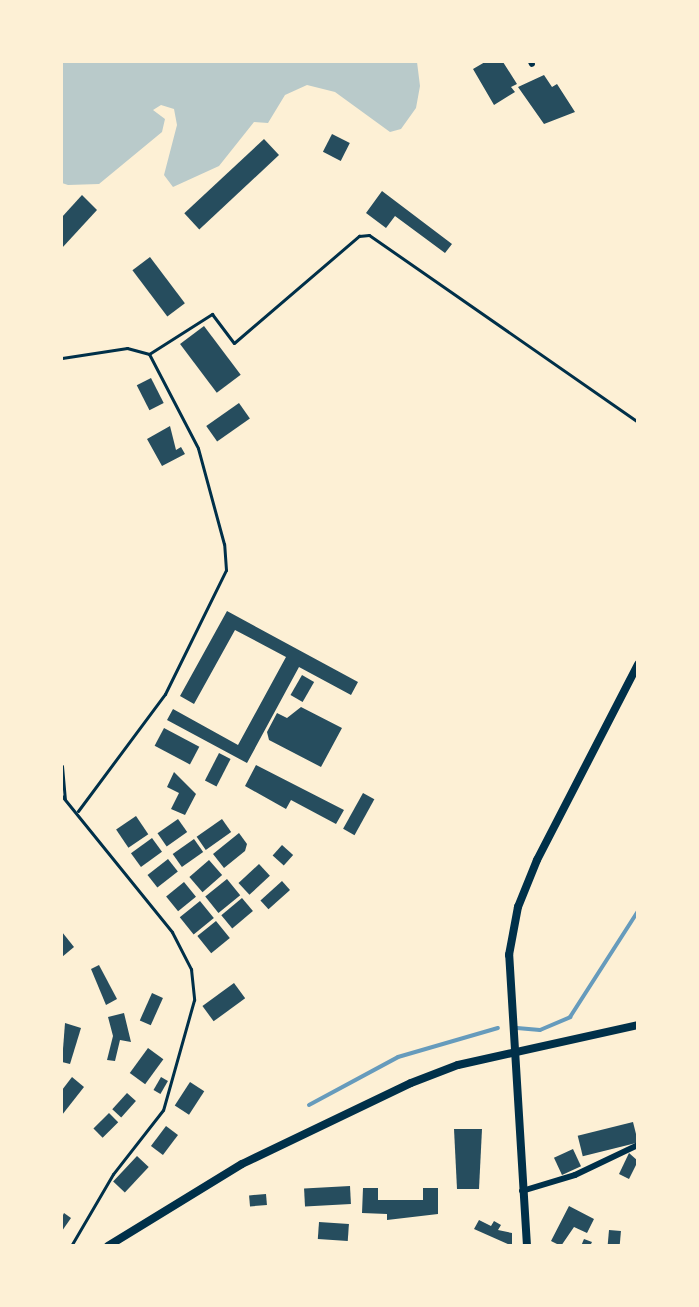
<!DOCTYPE html>
<style>
body{margin:0}
#map{position:relative;width:699px;height:1307px;overflow:hidden;background:#fdf0d5;font-family:Arial,sans-serif}
div>[style]{position:absolute}
.green>*{inset:0;background:#b9caca}
.stream>*{height:4px;margin:-2px;padding:0 2px;transform-origin:2px;border-radius:2px;background:#669bbc}
.building>*{inset:0;background:#264d5e;transform-origin:0 0}
.service>*{height:3px;margin:-1.5px;padding:0 1.5px;transform-origin:1.5px;border-radius:1.5px;background:#003049}
.minor>*{height:6px;margin:-3px;padding:0 3px;transform-origin:3px;border-radius:3px;background:#003049}
.tertiary>*{height:8px;margin:-4px;padding:0 4px;transform-origin:4px;border-radius:4px;background:#003049}
span{translate:-50% -50%;white-space:nowrap;text-align:center;line-height:1.15;-webkit-text-stroke:6px #fdf0d5;paint-order:stroke}
.frame{position:absolute;inset:0;border:63px solid #fdf0d5;pointer-events:none}
</style>
<div id="map">
<div class="green">
<i style="clip-path:polygon(62px 62px,417px 62px,420px 86px,416px 108px,401px 129px,390px 132px,335px 92px,307px 85px,285px 95px,268px 123px,254px 122px,219px 166px,173px 187px,164px 175px,177px 125px,174px 109px,161px 105px,153px 110px,165px 119px,162px 132px,99px 184px,68px 185px,62px 183px)"></i>
</div>
<div class="stream">
<i style="left:517px;top:1028px;width:23px;rotate:5deg"></i>
<i style="left:540px;top:1030px;width:33px;rotate:-23deg"></i>
<i style="left:570px;top:1017px;width:126px;rotate:-57.3deg"></i>
<i style="left:309px;top:1105px;width:101px;rotate:-28.3deg"></i>
<i style="left:398px;top:1057px;width:104px;rotate:-16.2deg"></i>
</div>
<div class="building">
<i style="clip-path:polygon(485px 62px,503px 62px,517px 84px,511px 87px,515px 92px,494px 105px,473px 69px)"></i>
<i style="clip-path:polygon(544px 75px,552px 87px,557px 84px,575px 112px,544px 124px,518px 87px)"></i>
<i style="left:332px;top:134px;width:20px;height:20px;rotate:27deg"></i>
<i style="left:264px;top:139px;width:22px;height:109px;rotate:47deg"></i>
<i style="clip-path:polygon(382px 191px,452px 244px,445px 253px,395px 216px,386px 228px,366px 213px)"></i>
<i style="clip-path:polygon(82px 195px,97px 210px,62px 248px,62px 217px)"></i>
<i style="left:150px;top:257px;width:58px;height:22px;rotate:53deg"></i>
<i style="left:204px;top:326px;width:61px;height:30px;rotate:53deg"></i>
<i style="left:151px;top:378px;width:28px;height:16px;rotate:63deg"></i>
<i style="left:239px;top:403px;width:19px;height:40px;rotate:55deg"></i>
<i style="clip-path:polygon(170px 426px,176px 450px,181px 447px,185px 454px,162px 466px,147px 439px)"></i>
<i style="clip-path:polygon(227px 611px,358px 682px,351px 695px,299px 667px,247px 763px,167px 720px,173px 709px,238px 745px,286px 657px,235px 630px,194px 704px,180px 696px)"></i>
<i style="left:302px;top:675px;width:14px;height:23px;rotate:30deg"></i>
<i style="clip-path:polygon(301px 707px,342px 728px,321px 767px,269px 740px,267px 732px,277px 713px,287px 718px)"></i>
<i style="left:164px;top:728px;width:40px;height:20px;rotate:28deg"></i>
<i style="left:219px;top:753px;width:13px;height:31px;rotate:27deg"></i>
<i style="clip-path:polygon(256px 765px,344px 810px,336px 824px,291px 800px,286px 809px,245px 786px)"></i>
<i style="clip-path:polygon(174px 772px,196px 794px,185px 815px,171px 809px,179px 793px,167px 787px)"></i>
<i style="left:363px;top:793px;width:13px;height:41px;rotate:29deg"></i>
<i style="left:136px;top:816px;width:22px;height:24px;rotate:56deg"></i>
<i style="left:178px;top:819px;width:16px;height:25px;rotate:55deg"></i>
<i style="left:222px;top:819px;width:16px;height:31px;rotate:55deg"></i>
<i style="clip-path:polygon(239px 833px,247px 844px,245px 851px,224px 868px,213px 854px)"></i>
<i style="left:152px;top:838px;width:17px;height:26px;rotate:54deg"></i>
<i style="left:194px;top:839px;width:16px;height:26px;rotate:55deg"></i>
<i style="left:282px;top:845px;width:15px;height:14px;rotate:42deg"></i>
<i style="left:168px;top:859px;width:16px;height:26px;rotate:52deg"></i>
<i style="left:209px;top:860px;width:20px;height:26px;rotate:49deg"></i>
<i style="left:259px;top:864px;width:16px;height:28px;rotate:47deg"></i>
<i style="left:227px;top:879px;width:21px;height:28px;rotate:51deg"></i>
<i style="left:282px;top:881px;width:12px;height:29px;rotate:48deg"></i>
<i style="left:184px;top:882px;width:19px;height:23px;rotate:51deg"></i>
<i style="left:242px;top:898px;width:17px;height:27px;rotate:50deg"></i>
<i style="left:200px;top:901px;width:22px;height:26px;rotate:51deg"></i>
<i style="left:216px;top:921px;width:22px;height:24px;rotate:51deg"></i>
<i style="clip-path:polygon(62px 932px,74px 947px,62px 957px)"></i>
<i style="clip-path:polygon(99px 965px,117px 999px,106px 1005px,91px 969px)"></i>
<i style="left:234px;top:983px;width:19px;height:39px;rotate:54deg"></i>
<i style="left:152px;top:993px;width:12px;height:30px;rotate:24deg"></i>
<i style="clip-path:polygon(124px 1013px,131px 1042px,120px 1040px,115px 1061px,107px 1060px,113px 1036px,108px 1017px)"></i>
<i style="clip-path:polygon(65px 1023px,81px 1028px,70px 1064px,62px 1062px)"></i>
<i style="left:148px;top:1048px;width:19px;height:31px;rotate:36deg"></i>
<i style="clip-path:polygon(72px 1077px,84px 1087px,62px 1115px,62px 1090px)"></i>
<i style="left:161px;top:1077px;width:8px;height:15px;rotate:30deg"></i>
<i style="left:190px;top:1082px;width:17px;height:28px;rotate:33deg"></i>
<i style="left:127px;top:1093px;width:12px;height:22px;rotate:42deg"></i>
<i style="left:109px;top:1113px;width:13px;height:22px;rotate:45deg"></i>
<i style="left:633px;top:1122px;width:21px;height:57px;rotate:76deg"></i>
<i style="left:166px;top:1126px;width:15px;height:25px;rotate:37deg"></i>
<i style="clip-path:polygon(454px 1129px,482px 1129px,479px 1189px,457px 1189px)"></i>
<i style="left:573px;top:1149px;width:19px;height:21px;rotate:65deg"></i>
<i style="clip-path:polygon(629px 1153px,638px 1161px,629px 1179px,619px 1174px)"></i>
<i style="left:137px;top:1156px;width:16px;height:35px;rotate:43deg"></i>
<i style="left:350px;top:1186px;width:18px;height:46px;rotate:87deg"></i>
<i style="clip-path:polygon(363px 1188px,378px 1188px,378px 1200px,423px 1200px,423px 1188px,438px 1188px,438px 1214px,387px 1220px,387px 1214px,362px 1213px)"></i>
<i style="left:266px;top:1194px;width:11px;height:17px;rotate:85deg"></i>
<i style="clip-path:polygon(569px 1206px,594px 1219px,587px 1233px,574px 1227px,561px 1246px,551px 1241px)"></i>
<i style="clip-path:polygon(64px 1213px,71px 1218px,62px 1231px,62px 1217px)"></i>
<i style="clip-path:polygon(479px 1220px,491px 1226px,494px 1221px,501px 1225px,498px 1230px,512px 1233px,512px 1246px,474px 1229px)"></i>
<i style="left:319px;top:1222px;width:30px;height:17px;rotate:4deg"></i>
<i style="left:609px;top:1230px;width:12px;height:16px;rotate:5deg"></i>
<i style="clip-path:polygon(584px 1239px,592px 1242px,590px 1246px,581px 1246px)"></i>
</div>
<div class="service">
<i style="left:62px;top:358px;width:66px;rotate:-8.7deg"></i>
<i style="left:127px;top:348px;width:23px;rotate:15deg"></i>
<i style="left:149px;top:354px;width:75px;rotate:-32.4deg"></i>
<i style="left:212px;top:314px;width:36px;rotate:53deg"></i>
<i style="left:234px;top:343px;width:165px;rotate:-40.6deg"></i>
<i style="left:359px;top:236px;width:10px;rotate:-6deg"></i>
<i style="left:369px;top:235px;width:328px;rotate:34.8deg"></i>
<i style="left:62px;top:766px;width:33px;rotate:85deg"></i>
<i style="left:62px;top:796px;width:175px;rotate:51deg"></i>
<i style="left:172px;top:932px;width:42px;rotate:62.8deg"></i>
<i style="left:191px;top:969px;width:31px;rotate:84deg"></i>
<i style="left:194px;top:1000px;width:114px;rotate:105.7deg"></i>
<i style="left:163px;top:1110px;width:81px;rotate:128deg"></i>
<i style="left:113px;top:1174px;width:83px;rotate:120.3deg"></i>
<i style="left:78px;top:811px;width:146px;rotate:-53.4deg"></i>
<i style="left:165px;top:694px;width:138px;rotate:-63.8deg"></i>
<i style="left:226px;top:570px;width:26px;rotate:-94deg"></i>
<i style="left:224px;top:544px;width:99px;rotate:-105.2deg"></i>
<i style="left:198px;top:448px;width:106px;rotate:-117.5deg"></i>
</div>
<div class="minor">
<i style="left:531px;top:62px;width:2px;rotate:63deg"></i>
<i style="left:522px;top:1191px;width:55px;rotate:-16.8deg"></i>
<i style="left:575px;top:1175px;width:70px;rotate:-25.5deg"></i>
</div>
<div class="tertiary">
<i style="left:108px;top:1246px;width:157px;rotate:-31.5deg"></i>
<i style="left:242px;top:1164px;width:187px;rotate:-25.6deg"></i>
<i style="left:411px;top:1083px;width:50px;rotate:-21deg"></i>
<i style="left:458px;top:1065px;width:184px;rotate:-12.5deg"></i>
<i style="left:527px;top:1246px;width:292px;rotate:-93.5deg"></i>
<i style="left:509px;top:955px;width:49px;rotate:-79.4deg"></i>
<i style="left:518px;top:907px;width:51px;rotate:-68deg"></i>
<i style="left:537px;top:860px;width:220px;rotate:-62.7deg"></i>
</div>
<div class="frame"></div>
</div>
